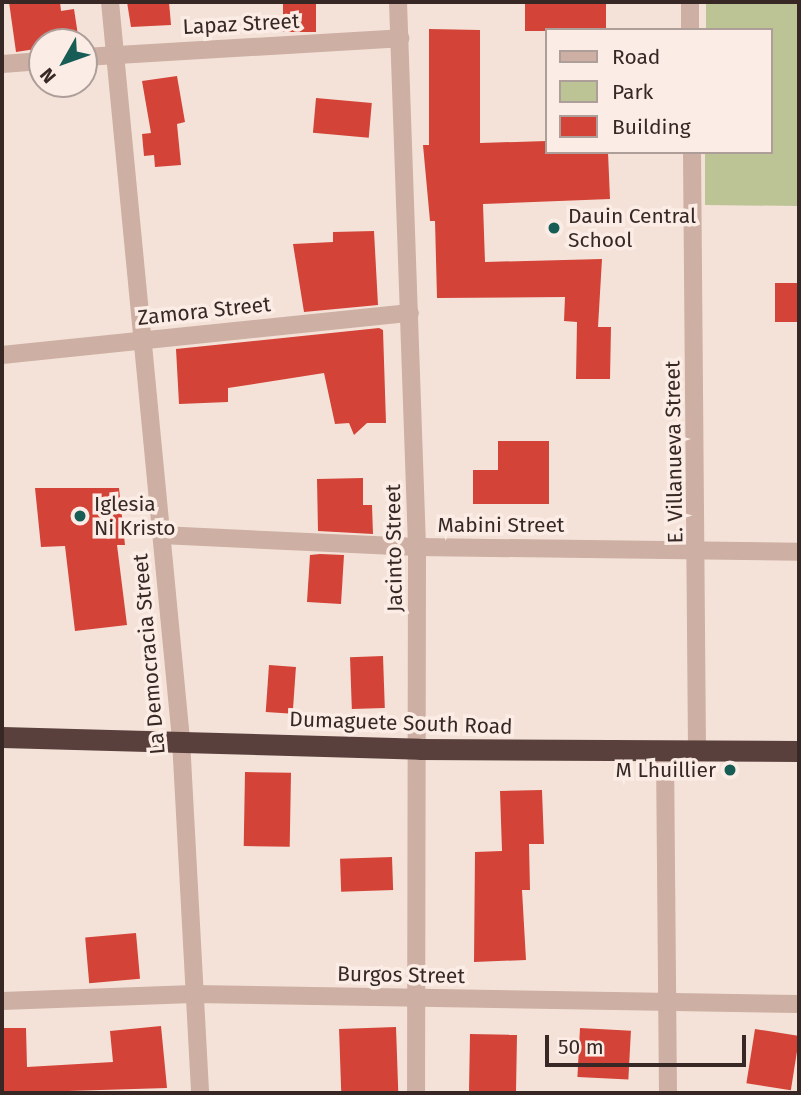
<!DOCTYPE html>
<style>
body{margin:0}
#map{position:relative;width:801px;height:1095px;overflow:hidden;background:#f4e2d8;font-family:"Fira Sans",sans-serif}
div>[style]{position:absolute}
.green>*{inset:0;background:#bcc496}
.building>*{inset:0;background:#d34337;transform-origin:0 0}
.street>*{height:18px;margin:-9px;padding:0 9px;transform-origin:9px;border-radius:9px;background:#cdafa3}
.highway>*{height:21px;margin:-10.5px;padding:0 10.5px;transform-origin:10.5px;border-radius:10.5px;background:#59403c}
.dots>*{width:19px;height:19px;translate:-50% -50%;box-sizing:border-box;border:4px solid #fbede5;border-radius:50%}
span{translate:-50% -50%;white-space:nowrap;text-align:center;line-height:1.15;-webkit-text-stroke:7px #fbede5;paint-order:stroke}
.street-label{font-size:21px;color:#372826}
.poi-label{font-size:21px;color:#372826}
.left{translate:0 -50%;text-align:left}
.right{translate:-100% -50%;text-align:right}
.frame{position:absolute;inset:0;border:4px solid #372826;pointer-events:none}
.legend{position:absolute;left:545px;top:28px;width:228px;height:126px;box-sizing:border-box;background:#fbede5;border:2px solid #ad9e99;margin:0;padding:9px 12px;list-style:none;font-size:21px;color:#372826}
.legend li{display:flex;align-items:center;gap:14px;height:35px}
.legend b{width:35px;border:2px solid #ad9e99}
.north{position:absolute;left:28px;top:28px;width:70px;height:70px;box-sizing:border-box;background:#fbede5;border:2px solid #ad9e99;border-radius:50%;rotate:230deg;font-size:19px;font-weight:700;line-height:28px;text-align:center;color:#372826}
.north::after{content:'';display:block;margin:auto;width:24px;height:32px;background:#175d56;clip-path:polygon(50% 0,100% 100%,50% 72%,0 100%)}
.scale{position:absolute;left:545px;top:1035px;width:201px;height:32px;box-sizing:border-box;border:4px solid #372826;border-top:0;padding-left:9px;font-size:21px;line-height:24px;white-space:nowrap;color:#372826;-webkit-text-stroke:5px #fbede5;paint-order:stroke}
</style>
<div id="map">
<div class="green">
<i style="clip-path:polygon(706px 2px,799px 2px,799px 206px,705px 205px,705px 152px,771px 152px,771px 30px,706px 30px)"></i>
</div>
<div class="building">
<i style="clip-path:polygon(9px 2px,60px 2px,61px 11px,74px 9px,79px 42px,42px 42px,42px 48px,16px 52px)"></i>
<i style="clip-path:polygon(127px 2px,169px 2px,171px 25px,131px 27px)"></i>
<i style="left:283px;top:2px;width:33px;height:30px"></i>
<i style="left:525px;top:2px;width:81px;height:29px"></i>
<i style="clip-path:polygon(429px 29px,480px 30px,480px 143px,547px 141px,547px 152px,608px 152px,610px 199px,483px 204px,485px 262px,602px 259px,598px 327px,611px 327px,610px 379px,576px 379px,577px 322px,564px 321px,565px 297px,437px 298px,435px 221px,430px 221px,423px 145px,429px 145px)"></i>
<i style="clip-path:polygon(177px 76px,185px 122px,177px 124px,181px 165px,155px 167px,154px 155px,144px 156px,142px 134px,151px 133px,142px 81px)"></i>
<i style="left:316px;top:98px;width:56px;height:35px;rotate:5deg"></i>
<i style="clip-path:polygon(374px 231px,378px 305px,304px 312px,293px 244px,333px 242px,333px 232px)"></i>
<i style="left:799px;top:283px;width:39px;height:24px;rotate:90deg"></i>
<i style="clip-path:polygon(379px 328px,383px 330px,386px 423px,367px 423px,354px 435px,349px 423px,335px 424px,324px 373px,228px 388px,228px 402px,179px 404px,176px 349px)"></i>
<i style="clip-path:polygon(498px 441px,549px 441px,549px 504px,473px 504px,473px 470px,498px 470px)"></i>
<i style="clip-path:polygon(363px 478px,363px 505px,372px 505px,373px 534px,318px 531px,317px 479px)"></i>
<i style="clip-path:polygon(35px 488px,119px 488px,125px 545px,117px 545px,127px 625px,75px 631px,65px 546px,41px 547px)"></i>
<i style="clip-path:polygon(320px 554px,344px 555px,341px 604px,307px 602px,310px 555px)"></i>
<i style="left:383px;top:656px;width:52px;height:33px;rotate:88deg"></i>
<i style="left:269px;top:665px;width:27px;height:47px;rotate:4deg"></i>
<i style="left:245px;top:772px;width:46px;height:74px;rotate:1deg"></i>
<i style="clip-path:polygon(542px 790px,544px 844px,529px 844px,530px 890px,522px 890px,526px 960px,474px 962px,475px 852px,502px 851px,500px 791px)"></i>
<i style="left:392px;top:857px;width:33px;height:52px;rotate:88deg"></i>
<i style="left:136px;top:933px;width:46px;height:51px;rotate:85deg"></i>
<i style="clip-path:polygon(161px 1026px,167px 1088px,2px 1093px,2px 1028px,26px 1028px,27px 1067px,113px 1062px,110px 1031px)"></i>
<i style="left:396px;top:1027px;width:65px;height:57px;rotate:88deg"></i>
<i style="left:580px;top:1028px;width:51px;height:49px;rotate:3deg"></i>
<i style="left:755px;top:1029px;width:45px;height:55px;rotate:9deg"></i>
<i style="left:470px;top:1034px;width:47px;height:59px;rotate:1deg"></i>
</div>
<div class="street">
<i style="left:110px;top:2px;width:741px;rotate:84.5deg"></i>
<i style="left:181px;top:740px;width:354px;rotate:86.9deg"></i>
<i style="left:398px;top:2px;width:545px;rotate:88deg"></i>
<i style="left:417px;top:547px;width:546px;rotate:90.1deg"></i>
<i style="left:690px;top:2px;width:28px;rotate:90deg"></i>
<i style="left:84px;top:57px;width:317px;rotate:-3.4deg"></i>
<i style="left:2px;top:64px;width:40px;rotate:-4.3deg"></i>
<i style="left:692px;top:152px;width:599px;rotate:89.52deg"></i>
<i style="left:2px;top:355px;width:410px;rotate:-5.9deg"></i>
<i style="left:161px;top:535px;width:256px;rotate:2.7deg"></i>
<i style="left:417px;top:547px;width:382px;rotate:0.7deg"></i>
<i style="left:665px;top:752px;width:341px;rotate:89.5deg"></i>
<i style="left:2px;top:1001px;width:191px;rotate:-2.1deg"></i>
<i style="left:193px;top:994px;width:606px;rotate:0.95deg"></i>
</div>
<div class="highway">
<i style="left:2px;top:737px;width:418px;rotate:1.6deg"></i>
<i style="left:420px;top:749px;width:379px;rotate:0.3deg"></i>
</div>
<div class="dots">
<i style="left:554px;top:228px;background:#175d56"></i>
<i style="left:80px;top:516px;background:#175d56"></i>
<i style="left:730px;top:770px;background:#175d56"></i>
</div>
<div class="street-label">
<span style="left:241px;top:24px;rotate:-3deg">Lapaz Street</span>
<span style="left:204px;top:311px;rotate:-6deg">Zamora Street</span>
<span style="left:674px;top:452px;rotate:-91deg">E. Villanueva Street</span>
<span style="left:501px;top:525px">Mabini Street</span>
<span style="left:394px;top:548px;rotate:-91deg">Jacinto Street</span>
<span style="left:149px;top:654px;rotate:-95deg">La Democracia Street</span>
<span style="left:401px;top:723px;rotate:2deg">Dumaguete South Road</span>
<span style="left:401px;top:975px;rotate:1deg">Burgos Street</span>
</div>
<div class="poi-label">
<span class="left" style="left:568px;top:228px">Dauin Central<br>School</span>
<span class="left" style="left:94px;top:516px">Iglesia<br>Ni Kristo</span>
<span class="right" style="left:716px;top:770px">M Lhuillier</span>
</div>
<div class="frame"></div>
<ul class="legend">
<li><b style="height:9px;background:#cdafa3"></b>Road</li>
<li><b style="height:19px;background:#bcc496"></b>Park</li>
<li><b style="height:19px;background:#d34337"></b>Building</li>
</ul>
<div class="north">N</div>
<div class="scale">50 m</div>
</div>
